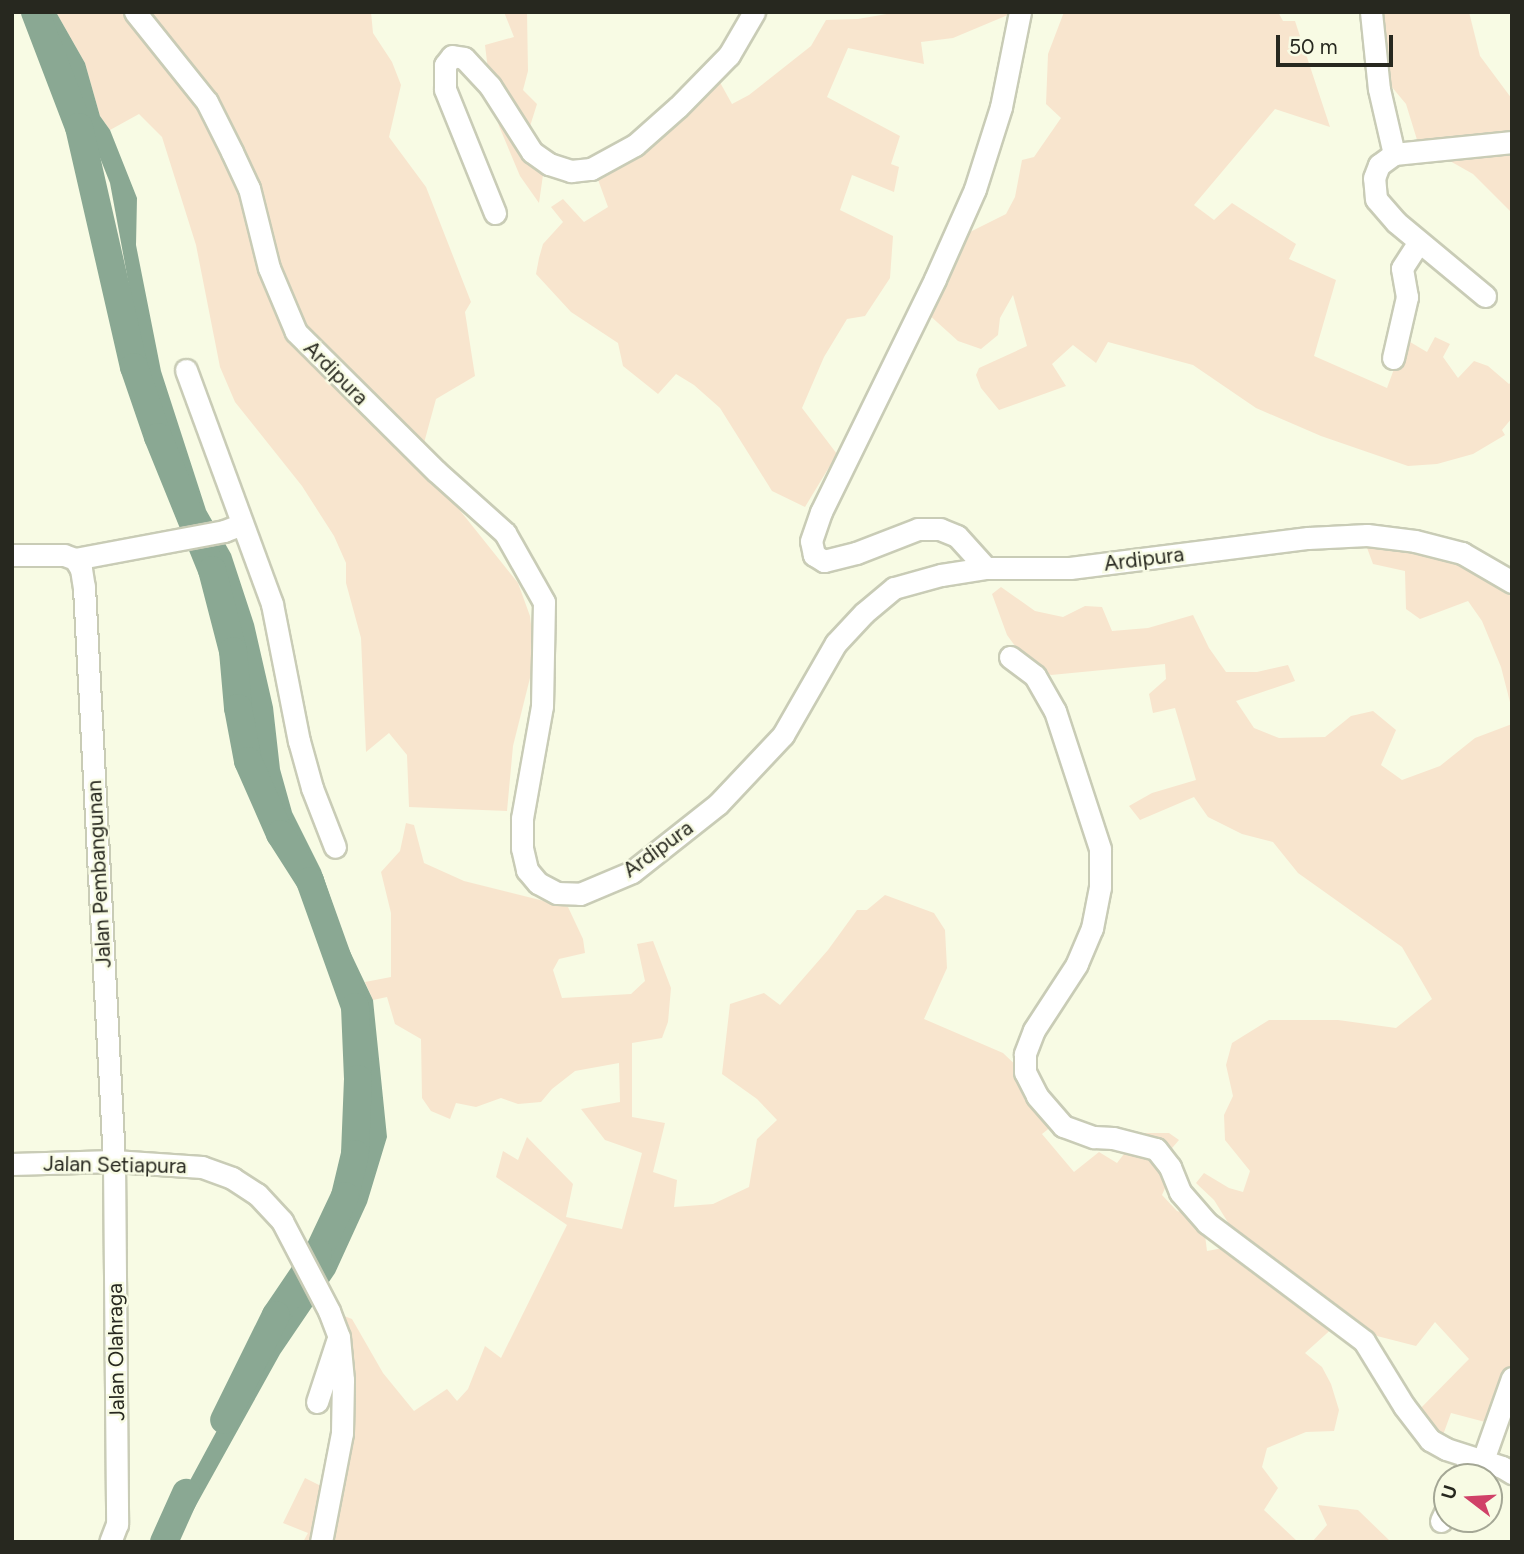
<!DOCTYPE html>
<style>
body{margin:0}
#map{position:relative;width:1524px;height:1554px;overflow:hidden;background:#f8fbe4;font-family:Figtree,sans-serif}
div>[style]{position:absolute}
.green>*{inset:0;background:#f8e5ce}
.water>*{inset:0;background:#8aa893}
.river>*{height:28px;margin:-14px;padding:0 14px;transform-origin:14px;border-radius:14px;background:#8aa893}
.roads{filter:drop-shadow(2px 0 #c9ccb6) drop-shadow(-2px 0 #c9ccb6) drop-shadow(0 2px #c9ccb6) drop-shadow(0 -2px #c9ccb6)}
.minor>*{height:21px;margin:-10.5px;padding:0 10.5px;transform-origin:10.5px;border-radius:10.5px;background:#fff}
span{translate:-50% -50%;white-space:nowrap;text-align:center;line-height:1.15;-webkit-text-stroke:5px #f8fbe4;paint-order:stroke}
.street-label{font-size:21px;color:#27281f}
.frame{position:absolute;inset:0;border:14px solid #27281f;pointer-events:none}
.north{position:absolute;left:1433px;top:1463px;width:70px;height:70px;box-sizing:border-box;background:#f8fbe4;border:2px solid #a4a795;border-radius:50%;rotate:287deg;font-size:19px;font-weight:700;line-height:28px;text-align:center;color:#27281f}
.north::after{content:'';display:block;margin:auto;width:24px;height:32px;background:#d04168;clip-path:polygon(50% 0,100% 100%,50% 72%,0 100%)}
.scale{position:absolute;left:1276px;top:35px;width:117px;height:32px;box-sizing:border-box;border:4px solid #27281f;border-top:0;padding-left:9px;font-size:21px;line-height:24px;white-space:nowrap;color:#27281f;-webkit-text-stroke:5px #f8fbe4;paint-order:stroke}
</style>
<div id="map">
<div class="green">
<i style="clip-path:polygon(56px 12px,371px 12px,373px 33px,392px 62px,401px 85px,389px 137px,426px 187px,471px 302px,465px 312px,475px 376px,436px 399px,424px 443px,473px 490px,458px 508px,518px 583px,530px 616px,535px 658px,513px 746px,507px 811px,409px 807px,407px 755px,389px 733px,366px 752px,361px 638px,346px 583px,346px 563px,334px 536px,302px 486px,235px 402px,220px 367px,196px 245px,162px 137px,139px 114px,110px 130px,100px 116px,85px 63px)"></i>
<i style="clip-path:polygon(504px 12px,527px 12px,528px 71px,523px 90px,537px 104px,520px 158px,544px 168px,539px 203px,520px 176px,499px 126px,490px 87px,485px 45px,514px 37px)"></i>
<i style="clip-path:polygon(898px 12px,1015px 12px,953px 38px,921px 42px,924px 64px,848px 48px,827px 97px,900px 136px,891px 164px,899px 167px,894px 192px,852px 175px,840px 210px,893px 236px,890px 278px,865px 316px,847px 319px,824px 357px,802px 408px,837px 454px,805px 507px,772px 491px,720px 408px,694px 385px,676px 374px,658px 394px,623px 366px,618px 343px,571px 312px,536px 274px,539px 258px,543px 244px,563px 222px,551px 207px,563px 199px,584px 222px,608px 207px,593px 166px,717px 77px,732px 104px,749px 95px,811px 46px,826px 20px,858px 19px)"></i>
<i style="clip-path:polygon(1064px 12px,1278px 12px,1283px 21px,1295px 21px,1330px 127px,1275px 109px,1194px 205px,1214px 220px,1232px 203px,1296px 244px,1289px 259px,1336px 280px,1314px 356px,1387px 388px,1405px 339px,1427px 352px,1435px 337px,1450px 344px,1443px 357px,1458px 378px,1474px 361px,1488px 366px,1509px 384px,1512px 381px,1512px 418px,1502px 430px,1505px 435px,1473px 454px,1437px 464px,1408px 466px,1321px 436px,1256px 408px,1193px 365px,1108px 342px,1096px 363px,1073px 345px,1052px 364px,1066px 386px,999px 410px,981px 388px,976px 375px,979px 368px,1027px 346px,1013px 295px,1000px 318px,998px 335px,981px 349px,958px 341px,927px 313px,962px 236px,1006px 214px,1015px 197px,1022px 160px,1034px 157px,1061px 118px,1046px 104px,1048px 54px)"></i>
<i style="clip-path:polygon(1372px 12px,1469px 12px,1480px 56px,1512px 99px,1512px 213px,1473px 174px,1418px 143px,1406px 104px,1391px 86px,1379px 54px)"></i>
<i style="clip-path:polygon(1366px 545px,1412px 548px,1492px 571px,1512px 594px,1512px 710px,1501px 667px,1482px 621px,1468px 601px,1420px 619px,1406px 609px,1405px 571px,1373px 564px)"></i>
<i style="clip-path:polygon(1001px 587px,1035px 611px,1063px 617px,1085px 606px,1102px 607px,1112px 631px,1148px 628px,1193px 615px,1209px 648px,1226px 672px,1257px 672px,1288px 665px,1295px 681px,1236px 701px,1254px 728px,1279px 738px,1325px 737px,1351px 716px,1373px 711px,1396px 730px,1381px 765px,1402px 780px,1440px 766px,1475px 738px,1512px 724px,1512px 1380px,1489px 1423px,1451px 1413px,1443px 1435px,1414px 1415px,1469px 1359px,1435px 1322px,1416px 1346px,1377px 1336px,1346px 1316px,1305px 1353px,1322px 1367px,1331px 1384px,1339px 1410px,1334px 1431px,1306px 1432px,1267px 1448px,1262px 1467px,1278px 1488px,1264px 1510px,1298px 1542px,303px 1542px,308px 1533px,283px 1523px,305px 1478px,339px 1495px,356px 1406px,348px 1354px,335px 1320px,344px 1316px,352px 1319px,383px 1373px,414px 1411px,447px 1389px,457px 1401px,468px 1389px,485px 1346px,501px 1358px,567px 1225px,496px 1177px,503px 1151px,518px 1160px,527px 1137px,573px 1184px,566px 1217px,622px 1229px,642px 1153px,605px 1140px,581px 1109px,620px 1102px,619px 1063px,575px 1071px,552px 1089px,541px 1102px,518px 1104px,501px 1098px,476px 1107px,456px 1103px,450px 1119px,431px 1111px,422px 1098px,421px 1039px,395px 1024px,387px 997px,373px 1000px,365px 982px,391px 977px,391px 913px,381px 872px,400px 851px,406px 823px,414px 825px,424px 863px,464px 881px,568px 907px,583px 939px,585px 953px,559px 959px,553px 970px,562px 998px,631px 994px,645px 981px,637px 944px,653px 941px,671px 988px,668px 1022px,662px 1038px,632px 1043px,632px 1117px,665px 1123px,653px 1172px,677px 1180px,674px 1207px,713px 1204px,749px 1187px,757px 1139px,777px 1120px,757px 1099px,722px 1074px,730px 1004px,764px 993px,780px 1005px,828px 950px,857px 910px,867px 910px,885px 895px,934px 913px,945px 930px,947px 968px,924px 1019px,1003px 1053px,1067px 1114px,1042px 1134px,1074px 1172px,1099px 1152px,1117px 1163px,1140px 1133px,1169px 1133px,1179px 1140px,1160px 1162px,1170px 1177px,1162px 1195px,1177px 1211px,1203px 1219px,1207px 1251px,1234px 1246px,1229px 1224px,1214px 1200px,1196px 1183px,1204px 1173px,1229px 1188px,1243px 1192px,1250px 1171px,1225px 1140px,1224px 1115px,1233px 1096px,1226px 1065px,1232px 1043px,1269px 1020px,1338px 1020px,1396px 1028px,1432px 999px,1402px 947px,1298px 873px,1273px 842px,1242px 834px,1208px 817px,1194px 797px,1140px 820px,1129px 806px,1152px 793px,1196px 780px,1175px 708px,1153px 713px,1149px 694px,1166px 679px,1165px 664px,1051px 675px,1026px 661px,1007px 635px,992px 594px)"></i>
<i style="clip-path:polygon(1318px 1505px,1358px 1510px,1391px 1542px,1312px 1542px,1327px 1525px)"></i>
</div>
<div class="water">
<i style="clip-path:polygon(42px 12px,56px 12px,85px 63px,100px 116px,110px 130px,137px 198px,136px 245px,161px 371px,206px 510px,231px 554px,254px 624px,273px 707px,280px 769px,292px 812px,321px 870px,345px 941px,373px 1000px,387px 1137px,367px 1203px,335px 1273px,280px 1354px,179px 1536px,166px 1525px,263px 1345px,305px 1285px,352px 1188px,370px 1107px,366px 1043px,344px 959px,309px 872px,263px 785px,237px 642px,223px 589px,156px 432px,110px 183px)"></i>
</div>
<div class="river">
<i style="left:35px;top:12px;width:123px;rotate:69.1deg"></i>
<i style="left:79px;top:127px;width:246px;rotate:77.1deg"></i>
<i style="left:134px;top:367px;width:74px;rotate:71.1deg"></i>
<i style="left:158px;top:437px;width:144px;rotate:67.9deg"></i>
<i style="left:212px;top:570px;width:84px;rotate:75.5deg"></i>
<i style="left:233px;top:651px;width:57px;rotate:85deg"></i>
<i style="left:238px;top:708px;width:54px;rotate:79.3deg"></i>
<i style="left:248px;top:761px;width:80px;rotate:66.3deg"></i>
<i style="left:280px;top:834px;width:56px;rotate:57.4deg"></i>
<i style="left:310px;top:881px;width:134px;rotate:70.3deg"></i>
<i style="left:355px;top:1007px;width:72px;rotate:87.6deg"></i>
<i style="left:358px;top:1079px;width:75px;rotate:92.3deg"></i>
<i style="left:355px;top:1154px;width:43px;rotate:103.4deg"></i>
<i style="left:345px;top:1196px;width:63px;rotate:115.3deg"></i>
<i style="left:318px;top:1253px;width:75px;rotate:124.1deg"></i>
<i style="left:276px;top:1315px;width:117px;rotate:116.3deg"></i>
<i style="left:164px;top:1542px;width:54px;rotate:-65.8deg"></i>
</div>
<div class="roads">
<div class="minor">
<i style="left:135px;top:12px;width:115px;rotate:51.3deg"></i>
<i style="left:207px;top:102px;width:56px;rotate:63.4deg"></i>
<i style="left:232px;top:152px;width:40px;rotate:65deg"></i>
<i style="left:249px;top:188px;width:82px;rotate:76deg"></i>
<i style="left:269px;top:268px;width:69px;rotate:67.1deg"></i>
<i style="left:296px;top:332px;width:197px;rotate:44.8deg"></i>
<i style="left:436px;top:471px;width:93px;rotate:41.9deg"></i>
<i style="left:505px;top:533px;width:79px;rotate:60.5deg"></i>
<i style="left:544px;top:602px;width:104px;rotate:91.1deg"></i>
<i style="left:542px;top:706px;width:114px;rotate:100.1deg"></i>
<i style="left:522px;top:818px;width:30px;rotate:90deg"></i>
<i style="left:522px;top:848px;width:23px;rotate:77deg"></i>
<i style="left:527px;top:870px;width:17px;rotate:50deg"></i>
<i style="left:538px;top:883px;width:21px;rotate:28deg"></i>
<i style="left:557px;top:893px;width:23px;rotate:2deg"></i>
<i style="left:580px;top:894px;width:56px;rotate:-22.9deg"></i>
<i style="left:632px;top:872px;width:110px;rotate:-38.3deg"></i>
<i style="left:718px;top:804px;width:95px;rotate:-46.7deg"></i>
<i style="left:783px;top:735px;width:106px;rotate:-60.1deg"></i>
<i style="left:836px;top:643px;width:41px;rotate:-47deg"></i>
<i style="left:864px;top:613px;width:39px;rotate:-40deg"></i>
<i style="left:894px;top:588px;width:49px;rotate:-15.5deg"></i>
<i style="left:941px;top:575px;width:46px;rotate:-8.8deg"></i>
<i style="left:986px;top:568px;width:84px"></i>
<i style="left:1070px;top:568px;width:240px;rotate:-7.2deg"></i>
<i style="left:1308px;top:538px;width:59px;rotate:-2.9deg"></i>
<i style="left:1367px;top:535px;width:48px;rotate:7.1deg"></i>
<i style="left:1415px;top:541px;width:49px;rotate:14.3deg"></i>
<i style="left:1462px;top:553px;width:58px;rotate:30.1deg"></i>
<i style="left:1371px;top:12px;width:77px;rotate:84.1deg"></i>
<i style="left:1379px;top:89px;width:67px;rotate:77deg"></i>
<i style="left:495px;top:213px;width:134px;rotate:-112deg"></i>
<i style="left:445px;top:89px;width:24px;rotate:-90deg"></i>
<i style="left:445px;top:65px;width:11px;rotate:-52deg"></i>
<i style="left:452px;top:56px;width:12px;rotate:9deg"></i>
<i style="left:464px;top:58px;width:38px;rotate:47deg"></i>
<i style="left:490px;top:86px;width:78px;rotate:57.5deg"></i>
<i style="left:532px;top:152px;width:21px;rotate:35deg"></i>
<i style="left:549px;top:164px;width:23px;rotate:18deg"></i>
<i style="left:571px;top:171px;width:20px;rotate:-6deg"></i>
<i style="left:591px;top:169px;width:50px;rotate:-28.6deg"></i>
<i style="left:635px;top:145px;width:57px;rotate:-41.5deg"></i>
<i style="left:678px;top:107px;width:73px;rotate:-45.6deg"></i>
<i style="left:729px;top:55px;width:50px;rotate:-59.8deg"></i>
<i style="left:1485px;top:296px;width:116px;rotate:-140.3deg"></i>
<i style="left:1396px;top:222px;width:30px;rotate:-131deg"></i>
<i style="left:1376px;top:199px;width:21px;rotate:-95deg"></i>
<i style="left:1374px;top:178px;width:14px;rotate:-69deg"></i>
<i style="left:1379px;top:165px;width:19px;rotate:-36deg"></i>
<i style="left:1394px;top:154px;width:119px;rotate:-5.8deg"></i>
<i style="left:1393px;top:358px;width:63px;rotate:-77.1deg"></i>
<i style="left:1407px;top:297px;width:29px;rotate:-100deg"></i>
<i style="left:1402px;top:268px;width:30px;rotate:-57deg"></i>
<i style="left:186px;top:370px;width:249px;rotate:69.8deg"></i>
<i style="left:272px;top:604px;width:140px;rotate:78.9deg"></i>
<i style="left:299px;top:741px;width:49px;rotate:74.5deg"></i>
<i style="left:312px;top:788px;width:63px;rotate:68.7deg"></i>
<i style="left:12px;top:555px;width:52px"></i>
<i style="left:64px;top:555px;width:12px;rotate:20deg"></i>
<i style="left:75px;top:559px;width:12px;rotate:59deg"></i>
<i style="left:81px;top:569px;width:18px;rotate:81deg"></i>
<i style="left:84px;top:587px;width:575px;rotate:87.01deg"></i>
<i style="left:114px;top:1161px;width:363px;rotate:89.5deg"></i>
<i style="left:117px;top:1524px;width:19px;rotate:111deg"></i>
<i style="left:75px;top:559px;width:152px;rotate:-10.6deg"></i>
<i style="left:224px;top:531px;width:19px;rotate:-21deg"></i>
<i style="left:986px;top:568px;width:43px;rotate:-132.2deg"></i>
<i style="left:957px;top:536px;width:18px;rotate:-158deg"></i>
<i style="left:940px;top:529px;width:22px;rotate:180deg"></i>
<i style="left:918px;top:529px;width:66px;rotate:158.8deg"></i>
<i style="left:856px;top:553px;width:33px;rotate:166deg"></i>
<i style="left:824px;top:561px;width:12px;rotate:-149deg"></i>
<i style="left:814px;top:555px;width:14px;rotate:-102deg"></i>
<i style="left:811px;top:541px;width:31px;rotate:-71deg"></i>
<i style="left:821px;top:512px;width:259px;rotate:-63.9deg"></i>
<i style="left:935px;top:279px;width:98px;rotate:-66deg"></i>
<i style="left:975px;top:189px;width:86px;rotate:-72.4deg"></i>
<i style="left:1001px;top:107px;width:97px;rotate:-78.7deg"></i>
<i style="left:1010px;top:657px;width:31px;rotate:37deg"></i>
<i style="left:1035px;top:676px;width:40px;rotate:60.3deg"></i>
<i style="left:1055px;top:711px;width:145px;rotate:71.9deg"></i>
<i style="left:1100px;top:849px;width:38px;rotate:90deg"></i>
<i style="left:1100px;top:887px;width:42px;rotate:101deg"></i>
<i style="left:1092px;top:928px;width:39px;rotate:113deg"></i>
<i style="left:1077px;top:964px;width:79px;rotate:123.1deg"></i>
<i style="left:1034px;top:1030px;width:26px;rotate:111deg"></i>
<i style="left:1025px;top:1054px;width:18px;rotate:90deg"></i>
<i style="left:1025px;top:1072px;width:27px;rotate:63deg"></i>
<i style="left:1037px;top:1096px;width:40px;rotate:49deg"></i>
<i style="left:1063px;top:1126px;width:33px;rotate:20deg"></i>
<i style="left:1094px;top:1137px;width:19px;rotate:3deg"></i>
<i style="left:1113px;top:1138px;width:44px;rotate:14.3deg"></i>
<i style="left:1156px;top:1149px;width:23px;rotate:52deg"></i>
<i style="left:1170px;top:1167px;width:27px;rotate:68deg"></i>
<i style="left:1180px;top:1192px;width:41px;rotate:48.9deg"></i>
<i style="left:1207px;top:1223px;width:196px;rotate:36.9deg"></i>
<i style="left:1364px;top:1341px;width:76px;rotate:58.4deg"></i>
<i style="left:1404px;top:1406px;width:43px;rotate:52.6deg"></i>
<i style="left:1430px;top:1440px;width:18px;rotate:29deg"></i>
<i style="left:1446px;top:1449px;width:59px;rotate:17.8deg"></i>
<i style="left:1502px;top:1467px;width:12px;rotate:31deg"></i>
<i style="left:12px;top:1164px;width:102px;rotate:-1.7deg"></i>
<i style="left:114px;top:1161px;width:88px;rotate:3.9deg"></i>
<i style="left:202px;top:1167px;width:32px;rotate:20deg"></i>
<i style="left:232px;top:1178px;width:30px;rotate:33deg"></i>
<i style="left:257px;top:1194px;width:37px;rotate:47deg"></i>
<i style="left:282px;top:1221px;width:102px;rotate:62.4deg"></i>
<i style="left:329px;top:1311px;width:28px;rotate:69deg"></i>
<i style="left:339px;top:1337px;width:43px;rotate:84.7deg"></i>
<i style="left:343px;top:1380px;width:53px;rotate:91.1deg"></i>
<i style="left:342px;top:1433px;width:111px;rotate:100.9deg"></i>
<i style="left:317px;top:1402px;width:64px;rotate:-71.8deg"></i>
<i style="left:1483px;top:1460px;width:87px;rotate:-70.5deg"></i>
<i style="left:1462px;top:1477px;width:21px;rotate:-65deg"></i>
<i style="left:1441px;top:1521px;width:14px;rotate:-65deg"></i>
</div>
</div>
<div class="street-label">
<span style="left:336px;top:373px;rotate:45deg">Ardipura</span>
<span style="left:1144px;top:559px;rotate:-7deg">Ardipura</span>
<span style="left:658px;top:849px;rotate:-36deg">Ardipura</span>
<span style="left:99px;top:874px;rotate:-93deg">Jalan Pembangunan</span>
<span style="left:115px;top:1165px;rotate:1deg">Jalan Setiapura</span>
<span style="left:116px;top:1352px;rotate:-91deg">Jalan Olahraga</span>
</div>
<div class="frame"></div>
<div class="north">U</div>
<div class="scale">50 m</div>
</div>
